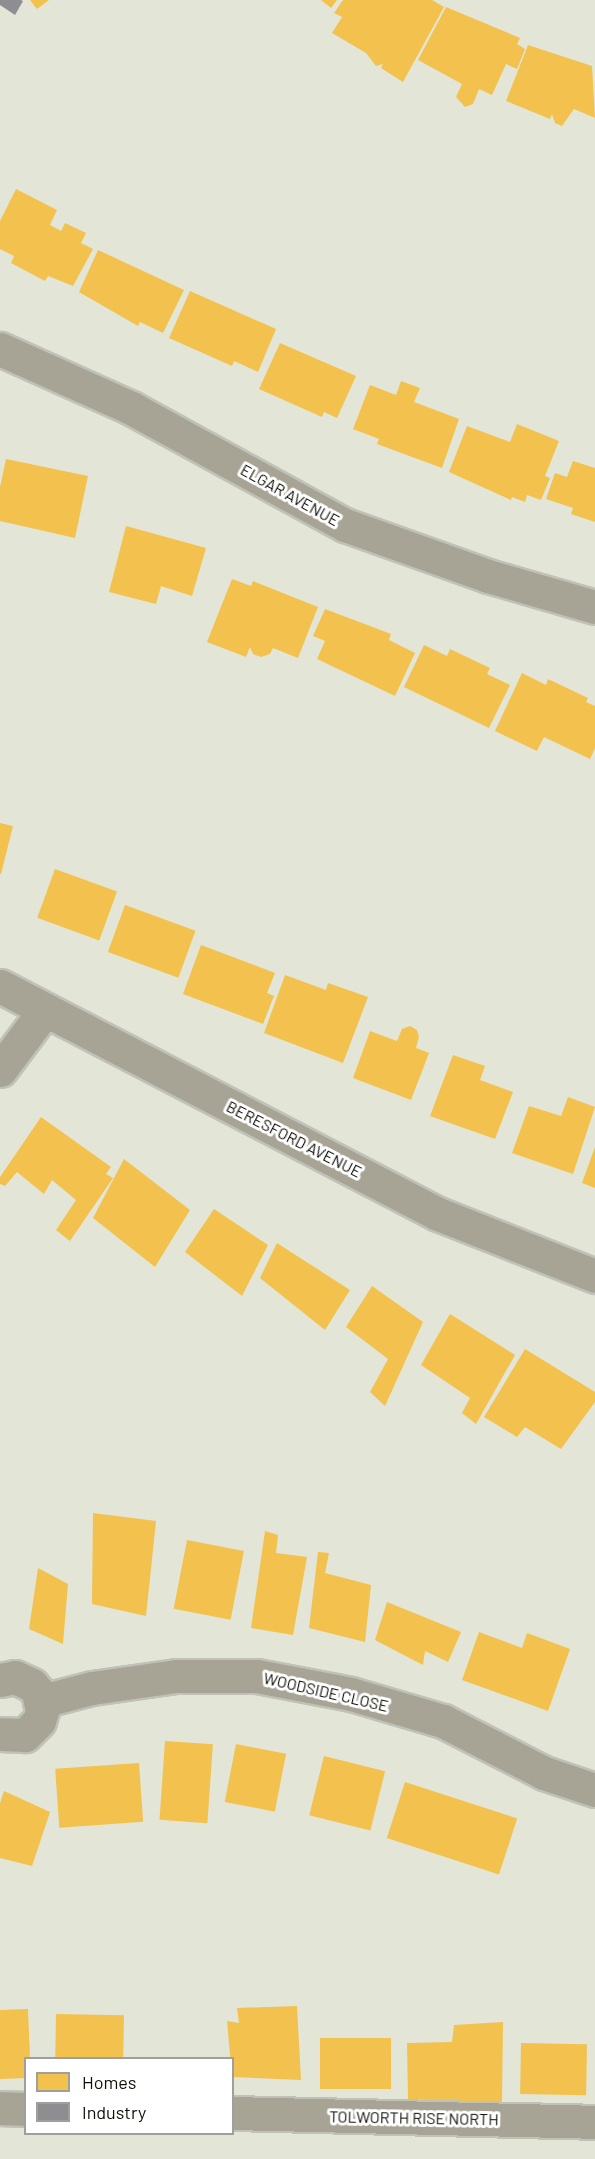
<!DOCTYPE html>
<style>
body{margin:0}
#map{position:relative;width:595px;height:2159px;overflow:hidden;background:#e3e6d7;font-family:Barlow,sans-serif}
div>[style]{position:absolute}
.homes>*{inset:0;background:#f2c14e;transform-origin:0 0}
.industry>*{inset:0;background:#8d8d92}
.roads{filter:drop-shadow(2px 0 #c0c2b8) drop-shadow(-2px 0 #c0c2b8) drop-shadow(0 2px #c0c2b8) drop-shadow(0 -2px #c0c2b8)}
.minor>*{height:33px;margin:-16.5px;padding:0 16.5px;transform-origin:16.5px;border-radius:16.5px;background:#a7a496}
span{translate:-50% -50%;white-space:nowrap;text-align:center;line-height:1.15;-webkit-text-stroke:6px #fff;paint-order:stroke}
.street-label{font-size:16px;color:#0f1108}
.legend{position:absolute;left:24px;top:2057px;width:210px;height:78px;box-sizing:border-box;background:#fff;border:2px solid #9fa09c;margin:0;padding:8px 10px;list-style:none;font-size:18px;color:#0f1108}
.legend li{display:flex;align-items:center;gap:12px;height:30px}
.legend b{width:30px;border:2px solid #9fa09c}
</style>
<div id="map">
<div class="homes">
<i style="clip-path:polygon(30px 0,49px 0,37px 9px)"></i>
<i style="clip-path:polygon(321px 0,337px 0,331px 8px)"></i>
<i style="clip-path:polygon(343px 0,432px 0,444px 7px,403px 82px,381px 68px,383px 64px,376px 66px,366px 53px,332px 33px,342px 17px,334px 13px)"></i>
<i style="clip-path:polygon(446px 7px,520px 38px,517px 44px,525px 49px,517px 69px,506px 64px,492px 95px,479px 89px,473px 104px,465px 107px,456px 97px,462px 84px,418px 60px)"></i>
<i style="clip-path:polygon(528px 45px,592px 66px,595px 118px,574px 109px,562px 126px,555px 123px,552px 114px,550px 119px,506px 101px)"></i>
<i style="clip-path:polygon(16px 189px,57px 210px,50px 225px,61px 231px,65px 223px,86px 233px,81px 243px,93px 249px,73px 286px,48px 276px,45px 281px,11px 263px,14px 256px,0 249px,0 221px)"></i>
<i style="clip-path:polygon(98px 250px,184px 290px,163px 333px,140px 322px,138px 326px,79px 292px)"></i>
<i style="clip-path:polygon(190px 291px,276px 329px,258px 372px,234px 361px,232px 366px,169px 338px)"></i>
<i style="clip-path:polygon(280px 343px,356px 376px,337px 418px,324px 412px,322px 417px,259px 389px)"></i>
<i style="clip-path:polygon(401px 381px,420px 388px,414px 402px,459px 419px,442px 468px,377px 444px,379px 439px,353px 429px,370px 385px,396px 395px)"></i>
<i style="clip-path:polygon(517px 424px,559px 441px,545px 476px,550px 478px,541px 500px,527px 495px,525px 502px,512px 497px,511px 500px,449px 472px,467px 426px,510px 442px)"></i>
<i style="clip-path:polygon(6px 459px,88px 476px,75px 538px,0 521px,0 487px)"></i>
<i style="clip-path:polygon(573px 461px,595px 468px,595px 522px,571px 514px,573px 508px,546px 499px,555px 473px,567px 477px)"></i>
<i style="clip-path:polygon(126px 526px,206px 548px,192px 596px,161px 586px,156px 604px,109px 592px)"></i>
<i style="clip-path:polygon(232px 579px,251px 586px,253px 581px,318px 607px,298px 658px,273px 648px,270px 654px,261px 657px,253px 654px,250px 647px,246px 657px,207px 642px)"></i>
<i style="clip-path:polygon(325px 609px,391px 634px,389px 640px,415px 653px,395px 696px,317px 659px,325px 641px,313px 636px)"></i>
<i style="clip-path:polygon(424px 645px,447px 656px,450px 649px,490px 668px,487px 674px,510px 685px,489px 728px,404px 687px)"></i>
<i style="clip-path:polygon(522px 673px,546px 685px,548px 679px,588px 698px,586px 702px,595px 706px,595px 748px,590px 759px,544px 737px,537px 751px,495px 731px)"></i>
<i style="clip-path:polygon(0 823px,13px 826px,1px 874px,0 874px)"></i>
<i style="left:55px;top:869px;width:66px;height:52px;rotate:20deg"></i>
<i style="left:125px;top:905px;width:75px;height:50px;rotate:20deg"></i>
<i style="clip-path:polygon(201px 945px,275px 973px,267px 993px,274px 996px,263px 1024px,183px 994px)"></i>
<i style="clip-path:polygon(285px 975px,326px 990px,328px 983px,368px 997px,343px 1063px,264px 1033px)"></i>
<i style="clip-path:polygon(410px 1026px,417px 1030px,419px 1037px,416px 1048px,429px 1053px,411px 1100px,353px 1078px,370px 1031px,397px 1041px,402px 1029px)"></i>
<i style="clip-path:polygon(453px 1055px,485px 1066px,480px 1080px,513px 1092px,495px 1139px,430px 1116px)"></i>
<i style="clip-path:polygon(568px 1097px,595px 1107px,573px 1174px,512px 1153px,529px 1106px,561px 1116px)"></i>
<i style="clip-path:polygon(41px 1117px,111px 1167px,106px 1174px,113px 1178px,70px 1241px,56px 1230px,76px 1200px,52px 1180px,44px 1194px,17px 1172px,5px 1186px,0 1184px,0 1177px)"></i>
<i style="clip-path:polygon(595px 1147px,595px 1188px,582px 1183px)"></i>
<i style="clip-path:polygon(124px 1159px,190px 1210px,155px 1267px,93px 1218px)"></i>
<i style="clip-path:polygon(214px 1209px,268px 1245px,242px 1296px,185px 1252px)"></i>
<i style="clip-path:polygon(277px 1243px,350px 1290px,325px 1330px,260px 1278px)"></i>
<i style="clip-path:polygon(372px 1286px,423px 1322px,385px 1406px,370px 1392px,388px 1359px,346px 1327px)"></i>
<i style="clip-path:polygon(450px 1314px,515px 1355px,476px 1424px,462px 1413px,470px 1398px,421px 1365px)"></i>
<i style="clip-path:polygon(525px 1349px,595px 1392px,595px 1402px,561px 1449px,525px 1427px,517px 1437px,484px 1417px)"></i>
<i style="clip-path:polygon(93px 1513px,156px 1521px,146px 1616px,92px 1604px)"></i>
<i style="clip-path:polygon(265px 1531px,278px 1535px,276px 1553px,307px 1557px,293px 1635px,251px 1628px)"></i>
<i style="left:187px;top:1540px;width:58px;height:70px;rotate:11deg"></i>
<i style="clip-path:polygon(318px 1552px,329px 1553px,325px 1573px,371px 1585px,365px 1642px,309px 1628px)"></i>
<i style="clip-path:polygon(38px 1568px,68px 1584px,63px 1644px,29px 1629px)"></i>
<i style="clip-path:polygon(387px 1602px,461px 1632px,448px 1662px,425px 1651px,423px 1665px,375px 1640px)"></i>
<i style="clip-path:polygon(479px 1632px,522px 1648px,527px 1633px,570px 1649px,548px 1711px,462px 1680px)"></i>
<i style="left:165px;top:1741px;width:48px;height:79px;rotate:4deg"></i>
<i style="left:236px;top:1744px;width:51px;height:59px;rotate:11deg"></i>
<i style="left:324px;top:1756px;width:63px;height:61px;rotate:14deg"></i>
<i style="left:139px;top:1763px;width:59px;height:84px;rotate:86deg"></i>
<i style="left:405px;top:1782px;width:118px;height:59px;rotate:18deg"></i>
<i style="clip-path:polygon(4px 1791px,50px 1812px,32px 1866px,0 1858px,0 1803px)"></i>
<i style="clip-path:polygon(297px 2006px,301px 2080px,232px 2077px,227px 2021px,239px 2023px,237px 2008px)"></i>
<i style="clip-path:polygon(28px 2009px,30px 2058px,26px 2058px,26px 2078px,0 2079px,0 2010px)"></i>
<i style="left:56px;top:2014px;width:68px;height:44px;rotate:1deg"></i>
<i style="clip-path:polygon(503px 2022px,502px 2104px,408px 2099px,407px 2043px,452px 2042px,454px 2025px)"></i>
<i style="left:391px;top:2038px;width:51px;height:71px;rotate:90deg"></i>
<i style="left:521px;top:2043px;width:66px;height:51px;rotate:1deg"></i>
</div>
<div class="industry">
<i style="clip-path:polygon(0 0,21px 0,23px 1px,15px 15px,0 5px)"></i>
</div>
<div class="roads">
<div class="minor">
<i style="left:0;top:349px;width:144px;rotate:24.2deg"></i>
<i style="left:131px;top:408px;width:244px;rotate:28.7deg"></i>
<i style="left:345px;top:525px;width:152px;rotate:19.6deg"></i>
<i style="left:488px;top:576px;width:111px;rotate:16.2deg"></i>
<i style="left:0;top:986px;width:494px;rotate:27.5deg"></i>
<i style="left:438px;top:1214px;width:169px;rotate:21.5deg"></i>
<i style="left:0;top:1070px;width:75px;rotate:-53.1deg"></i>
<i style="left:0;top:1680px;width:15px;rotate:-11deg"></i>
<i style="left:15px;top:1677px;width:19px;rotate:25deg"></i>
<i style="left:32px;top:1685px;width:9px;rotate:49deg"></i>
<i style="left:38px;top:1692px;width:19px;rotate:78deg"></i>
<i style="left:42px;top:1711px;width:10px;rotate:107deg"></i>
<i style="left:39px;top:1721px;width:20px;rotate:135deg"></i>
<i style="left:25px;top:1735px;width:25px;rotate:-178deg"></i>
<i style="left:42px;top:1701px;width:52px;rotate:-14.6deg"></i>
<i style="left:92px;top:1688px;width:85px;rotate:-8.1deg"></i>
<i style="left:176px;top:1676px;width:81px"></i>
<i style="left:257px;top:1676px;width:96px;rotate:10.8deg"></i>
<i style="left:351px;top:1694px;width:96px;rotate:16.4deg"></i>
<i style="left:443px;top:1721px;width:114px;rotate:27.2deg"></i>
<i style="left:544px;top:1773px;width:54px;rotate:18.4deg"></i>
<i style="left:0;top:2108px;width:26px;rotate:2deg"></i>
<i style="left:232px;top:2113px;width:363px;rotate:1.4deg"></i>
</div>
</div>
<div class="street-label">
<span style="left:290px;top:495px;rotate:29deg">ELGAR AVENUE</span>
<span style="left:294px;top:1139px;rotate:27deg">BERESFORD AVENUE</span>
<span style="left:326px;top:1692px;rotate:13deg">WOODSIDE CLOSE</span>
<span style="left:414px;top:2118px;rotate:1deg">TOLWORTH RISE NORTH</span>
</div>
<ul class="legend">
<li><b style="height:16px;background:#f2c14e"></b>Homes</li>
<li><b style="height:16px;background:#8d8d92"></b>Industry</li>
</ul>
</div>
